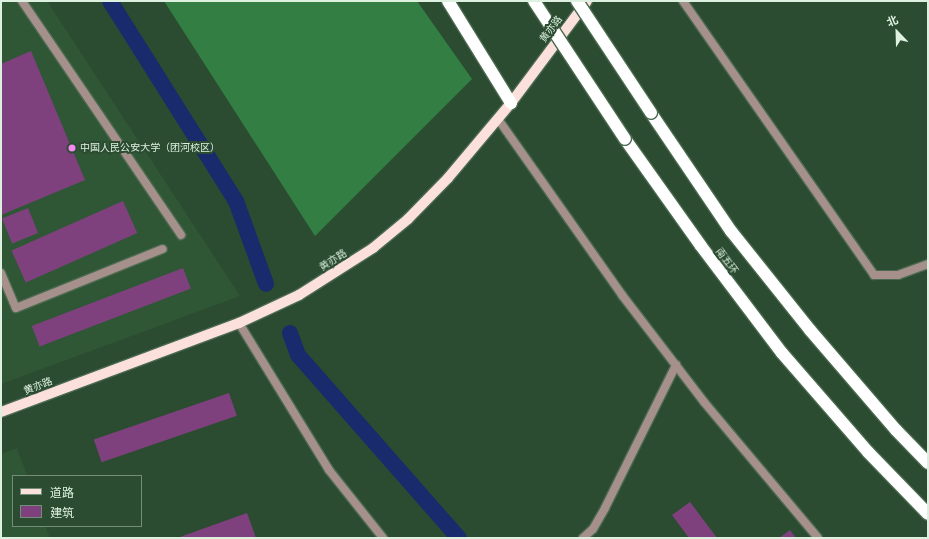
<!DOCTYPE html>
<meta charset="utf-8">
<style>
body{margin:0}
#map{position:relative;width:929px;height:539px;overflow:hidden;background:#2b4c30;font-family:"IBM Plex Sans","Noto Sans SC",sans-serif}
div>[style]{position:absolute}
.built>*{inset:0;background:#2f5736}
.forest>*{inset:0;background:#337f43}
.canal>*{height:16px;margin:-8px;padding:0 8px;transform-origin:8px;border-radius:8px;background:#192a6d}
.building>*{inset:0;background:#7f417e;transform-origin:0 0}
.roads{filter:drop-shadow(1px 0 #4b6a50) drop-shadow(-1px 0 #4b6a50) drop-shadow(0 1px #4b6a50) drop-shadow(0 -1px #4b6a50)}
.minor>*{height:8px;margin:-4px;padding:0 4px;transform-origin:4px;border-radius:4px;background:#a6908c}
.primary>*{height:10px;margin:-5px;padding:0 5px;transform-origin:5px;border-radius:5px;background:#fce0dc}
.motorway>*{height:12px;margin:-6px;padding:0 6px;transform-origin:6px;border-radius:6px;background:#fff}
.bridges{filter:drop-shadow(1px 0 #4b6a50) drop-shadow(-1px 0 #4b6a50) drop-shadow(0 1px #4b6a50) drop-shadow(0 -1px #4b6a50)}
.motorway-bridge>*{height:12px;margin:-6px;padding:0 6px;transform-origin:6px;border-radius:6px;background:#fff}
.dots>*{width:11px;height:11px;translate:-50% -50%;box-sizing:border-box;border:2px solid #2b4c30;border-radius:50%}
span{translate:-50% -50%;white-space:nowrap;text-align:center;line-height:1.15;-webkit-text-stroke:4px #2b4c30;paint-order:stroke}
.street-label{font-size:10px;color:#def1e0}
.poi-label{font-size:10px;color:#def1e0}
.left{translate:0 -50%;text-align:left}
.frame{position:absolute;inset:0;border:2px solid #def1e0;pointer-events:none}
.legend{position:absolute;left:12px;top:475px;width:130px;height:52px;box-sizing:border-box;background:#2b4c30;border:1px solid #738e76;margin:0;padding:5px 7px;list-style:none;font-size:12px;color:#def1e0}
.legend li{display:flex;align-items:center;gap:8px;height:20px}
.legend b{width:20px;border:1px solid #738e76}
.north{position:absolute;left:877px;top:12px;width:40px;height:40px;-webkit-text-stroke:3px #2b4c30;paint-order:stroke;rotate:337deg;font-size:11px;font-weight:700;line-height:16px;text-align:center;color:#def1e0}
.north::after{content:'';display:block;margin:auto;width:14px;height:18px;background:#def1e0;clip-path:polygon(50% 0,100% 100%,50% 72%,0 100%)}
</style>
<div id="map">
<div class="built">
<i style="clip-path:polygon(1px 1px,47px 1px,240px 296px,1px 384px)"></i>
<i style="clip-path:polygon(17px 448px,27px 476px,13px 476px,13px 526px,45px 526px,50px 538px,1px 538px,1px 454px)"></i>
</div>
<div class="forest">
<i style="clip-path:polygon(164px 1px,417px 1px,472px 79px,315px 236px)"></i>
</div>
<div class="canal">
<i style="left:110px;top:1px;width:236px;rotate:57.8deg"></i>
<i style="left:236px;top:201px;width:88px;rotate:70.1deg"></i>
<i style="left:290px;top:333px;width:23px;rotate:70deg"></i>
<i style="left:298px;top:355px;width:244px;rotate:48.7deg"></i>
</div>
<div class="building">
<i style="clip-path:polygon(31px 51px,85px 180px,1px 215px,1px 64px)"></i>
<i style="left:123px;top:201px;width:35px;height:122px;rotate:66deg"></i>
<i style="left:28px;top:208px;width:27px;height:28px;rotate:68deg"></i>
<i style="left:183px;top:268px;width:22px;height:162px;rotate:69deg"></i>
<i style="left:229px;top:393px;width:24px;height:143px;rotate:71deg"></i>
<i style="clip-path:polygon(690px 502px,717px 538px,689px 538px,672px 515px)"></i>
<i style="clip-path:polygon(247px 513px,256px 538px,177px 538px)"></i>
<i style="clip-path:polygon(790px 530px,796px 538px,779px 538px)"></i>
</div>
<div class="roads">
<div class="minor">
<i style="left:22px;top:1px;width:283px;rotate:55.8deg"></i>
<i style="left:683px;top:1px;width:334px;rotate:55.1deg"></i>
<i style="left:874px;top:275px;width:24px"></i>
<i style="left:898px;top:275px;width:32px;rotate:-20deg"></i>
<i style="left:498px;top:119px;width:215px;rotate:54.8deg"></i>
<i style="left:622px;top:295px;width:135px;rotate:52.5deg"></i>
<i style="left:704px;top:402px;width:177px;rotate:50deg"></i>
<i style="left:1px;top:273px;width:38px;rotate:67deg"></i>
<i style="left:16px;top:308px;width:158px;rotate:-21.9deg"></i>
<i style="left:239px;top:323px;width:172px;rotate:58.5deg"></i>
<i style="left:329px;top:470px;width:87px;rotate:51.5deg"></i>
<i style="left:583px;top:538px;width:13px;rotate:-42deg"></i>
<i style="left:593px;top:529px;width:24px;rotate:-60deg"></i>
<i style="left:605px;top:508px;width:160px;rotate:-63.6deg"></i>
</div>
<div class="primary">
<i style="left:1px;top:412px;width:254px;rotate:-20.5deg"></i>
<i style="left:239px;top:323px;width:66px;rotate:-25deg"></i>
<i style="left:299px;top:295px;width:88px;rotate:-32.4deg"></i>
<i style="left:373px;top:248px;width:45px;rotate:-39.6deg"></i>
<i style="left:408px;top:219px;width:57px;rotate:-45.7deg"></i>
<i style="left:448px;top:178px;width:98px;rotate:-50deg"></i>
<i style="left:511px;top:103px;width:127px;rotate:-53.3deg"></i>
</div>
<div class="motorway">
<i style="left:448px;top:1px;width:120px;rotate:58.3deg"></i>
<i style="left:651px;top:113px;width:143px;rotate:55.9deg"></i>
<i style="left:731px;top:231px;width:127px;rotate:51.4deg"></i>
<i style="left:810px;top:330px;width:132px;rotate:49.3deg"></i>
<i style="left:896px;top:430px;width:46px;rotate:45.9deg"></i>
<i style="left:625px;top:139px;width:131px;rotate:54.6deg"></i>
<i style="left:701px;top:246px;width:134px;rotate:52.9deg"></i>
<i style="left:782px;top:353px;width:131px;rotate:49deg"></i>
<i style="left:868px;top:452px;width:86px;rotate:45.9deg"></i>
</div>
</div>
<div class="bridges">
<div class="motorway-bridge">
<i style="left:534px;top:1px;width:165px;rotate:56.6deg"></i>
<i style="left:577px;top:1px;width:134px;rotate:56.5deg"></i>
</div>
</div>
<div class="dots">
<i style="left:72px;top:148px;background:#f489f1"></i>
</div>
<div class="street-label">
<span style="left:551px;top:29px;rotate:-53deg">黄亦路</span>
<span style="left:333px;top:260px;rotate:-32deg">黄亦路</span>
<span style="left:727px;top:261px;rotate:53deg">南五环</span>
<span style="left:38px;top:386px;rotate:-21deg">黄亦路</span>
</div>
<div class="poi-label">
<span class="left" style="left:80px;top:148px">中国人民公安大学（团河校区）</span>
</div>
<div class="frame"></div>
<ul class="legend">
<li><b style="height:5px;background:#fce0dc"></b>道路</li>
<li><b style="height:11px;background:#7f417e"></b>建筑</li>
</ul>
<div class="north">北</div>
</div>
